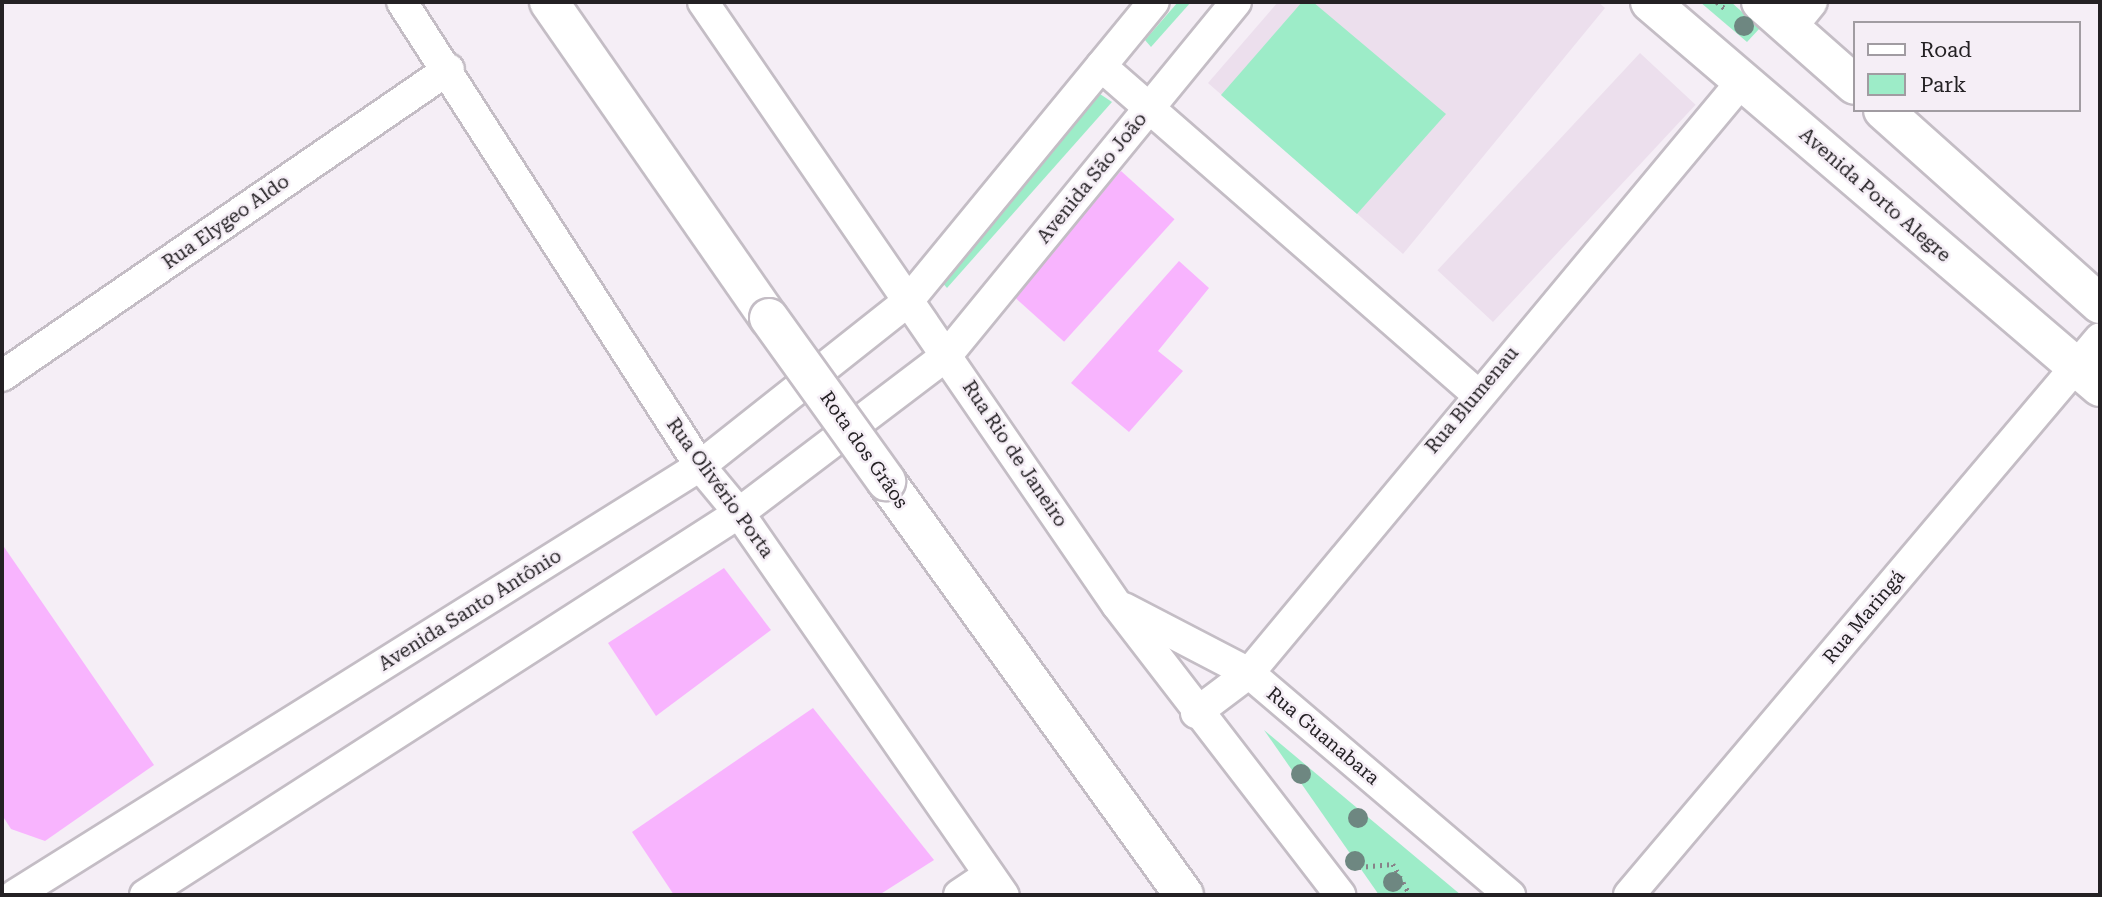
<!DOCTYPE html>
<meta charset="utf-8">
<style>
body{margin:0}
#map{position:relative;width:2102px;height:897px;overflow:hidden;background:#f5eef6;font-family:"Roboto Serif",serif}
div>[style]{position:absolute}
.built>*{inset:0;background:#ecdfed;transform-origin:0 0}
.green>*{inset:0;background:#9decc8}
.building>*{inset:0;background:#f8b4fe;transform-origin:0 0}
.path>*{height:4.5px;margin-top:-2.25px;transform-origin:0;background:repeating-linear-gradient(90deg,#878288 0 2px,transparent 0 7px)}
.roads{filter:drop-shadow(2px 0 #c4bdc5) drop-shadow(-2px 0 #c4bdc5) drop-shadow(0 2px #c4bdc5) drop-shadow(0 -2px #c4bdc5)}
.minor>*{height:30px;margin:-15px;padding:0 15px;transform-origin:15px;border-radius:15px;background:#fff}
.major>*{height:38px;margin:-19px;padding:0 19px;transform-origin:19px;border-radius:19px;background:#fff}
.bridges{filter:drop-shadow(2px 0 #c4bdc5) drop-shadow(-2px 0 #c4bdc5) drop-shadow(0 2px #c4bdc5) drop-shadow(0 -2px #c4bdc5)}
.major-bridge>*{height:38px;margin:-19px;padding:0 19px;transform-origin:19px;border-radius:19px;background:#fff}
.trees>*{width:20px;height:20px;margin:-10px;border-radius:50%;background:#6e8781}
span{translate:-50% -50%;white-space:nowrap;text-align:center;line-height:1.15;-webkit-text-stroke:5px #f5eef6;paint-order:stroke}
.street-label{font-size:19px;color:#242124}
.frame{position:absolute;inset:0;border:4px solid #242124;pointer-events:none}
.legend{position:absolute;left:1853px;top:21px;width:228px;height:91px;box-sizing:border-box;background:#f5eef6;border:2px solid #a19ca2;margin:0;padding:9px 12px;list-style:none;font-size:21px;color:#242124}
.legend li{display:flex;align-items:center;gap:14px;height:35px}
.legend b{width:35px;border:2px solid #a19ca2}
</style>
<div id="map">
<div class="built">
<i style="clip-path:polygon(1278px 2px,1598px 2px,1605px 8px,1403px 254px,1208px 83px)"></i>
<i style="left:1640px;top:53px;width:76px;height:297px;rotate:43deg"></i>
</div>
<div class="green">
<i style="clip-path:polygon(1178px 2px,1191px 2px,1151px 47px,1145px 40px)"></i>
<i style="clip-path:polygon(1302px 2px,1313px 2px,1446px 114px,1357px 214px,1221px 95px)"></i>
<i style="clip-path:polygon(1700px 2px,1731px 2px,1760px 28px,1747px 42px)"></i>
<i style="clip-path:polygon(1100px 94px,1112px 102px,947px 288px,940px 280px)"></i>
<i style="clip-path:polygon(1264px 730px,1461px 895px,1379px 895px)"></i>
</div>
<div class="building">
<i style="left:1121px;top:171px;width:72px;height:165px;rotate:42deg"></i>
<i style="clip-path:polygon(1179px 261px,1209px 288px,1158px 351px,1183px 371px,1129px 432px,1071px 383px)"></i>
<i style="clip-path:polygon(2px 544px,154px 765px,45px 841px,11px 829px,2px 815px)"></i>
<i style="clip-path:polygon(724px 568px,771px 630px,656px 716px,608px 643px)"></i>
<i style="clip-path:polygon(813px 708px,934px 860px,879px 895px,674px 895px,632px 832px)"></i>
</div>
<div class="path">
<i style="left:1717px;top:2px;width:13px;rotate:39deg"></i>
<i style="left:1359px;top:867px;width:34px;rotate:-5deg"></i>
<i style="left:1393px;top:864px;width:35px;rotate:61deg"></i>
</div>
<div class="roads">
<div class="minor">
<i style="left:402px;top:2px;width:551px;rotate:57.29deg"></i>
<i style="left:700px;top:466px;width:61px;rotate:50.3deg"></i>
<i style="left:739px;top:513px;width:465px;rotate:55.3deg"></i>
<i style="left:703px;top:2px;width:731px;rotate:55.53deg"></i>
<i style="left:1117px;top:605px;width:366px;rotate:52.4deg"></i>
<i style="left:1791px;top:28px;width:33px;rotate:-51deg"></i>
<i style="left:1101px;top:66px;width:498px;rotate:41.1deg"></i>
<i style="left:2px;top:376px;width:542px;rotate:-34.48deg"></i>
<i style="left:1124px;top:608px;width:141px;rotate:27.5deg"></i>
<i style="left:1249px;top:673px;width:343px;rotate:40.4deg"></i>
<i style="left:1196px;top:713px;width:66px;rotate:-37deg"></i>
<i style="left:1249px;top:673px;width:770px;rotate:-50.21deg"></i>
<i style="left:15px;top:895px;width:808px;rotate:-32.06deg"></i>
<i style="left:700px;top:466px;width:265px;rotate:-38.4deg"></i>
<i style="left:908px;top:301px;width:387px;rotate:-50.6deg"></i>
<i style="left:145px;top:895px;width:706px;rotate:-32.74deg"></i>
<i style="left:739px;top:513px;width:261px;rotate:-37.2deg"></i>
<i style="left:947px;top:355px;width:456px;rotate:-50.7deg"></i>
<i style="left:959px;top:895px;width:36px;rotate:-34deg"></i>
<i style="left:1629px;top:895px;width:729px;rotate:-49.78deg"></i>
</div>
<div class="major">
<i style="left:549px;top:2px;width:385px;rotate:55.2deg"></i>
<i style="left:1650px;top:2px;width:592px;rotate:40.55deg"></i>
<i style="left:1761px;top:2px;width:125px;rotate:41.4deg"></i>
<i style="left:1883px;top:110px;width:291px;rotate:41.8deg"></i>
<i style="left:886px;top:481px;width:510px;rotate:54.25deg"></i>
</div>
</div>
<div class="bridges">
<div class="major-bridge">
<i style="left:769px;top:318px;width:201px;rotate:54.3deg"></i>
</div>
</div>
<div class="trees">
<i style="left:1744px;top:26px"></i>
<i style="left:1301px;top:774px"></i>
<i style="left:1358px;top:818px"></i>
<i style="left:1355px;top:861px"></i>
<i style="left:1393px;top:882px"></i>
</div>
<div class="street-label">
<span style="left:1092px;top:178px;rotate:-51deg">Avenida São João</span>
<span style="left:1875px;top:195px;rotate:41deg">Avenida Porto Alegre</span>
<span style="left:226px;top:222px;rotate:-35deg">Rua Elygeo Aldo</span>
<span style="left:1472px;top:400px;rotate:-50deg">Rua Blumenau</span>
<span style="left:864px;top:450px;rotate:55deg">Rota dos Grãos</span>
<span style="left:1015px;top:454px;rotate:56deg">Rua Rio de Janeiro</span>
<span style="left:720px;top:488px;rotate:54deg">Rua Olivério Porta</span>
<span style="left:470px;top:610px;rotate:-32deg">Avenida Santo Antônio</span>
<span style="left:1864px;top:617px;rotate:-50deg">Rua Maringá</span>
<span style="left:1323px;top:736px;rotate:40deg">Rua Guanabara</span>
</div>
<div class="frame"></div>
<ul class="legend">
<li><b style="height:9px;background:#fff"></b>Road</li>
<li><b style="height:19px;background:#9decc8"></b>Park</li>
</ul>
</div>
